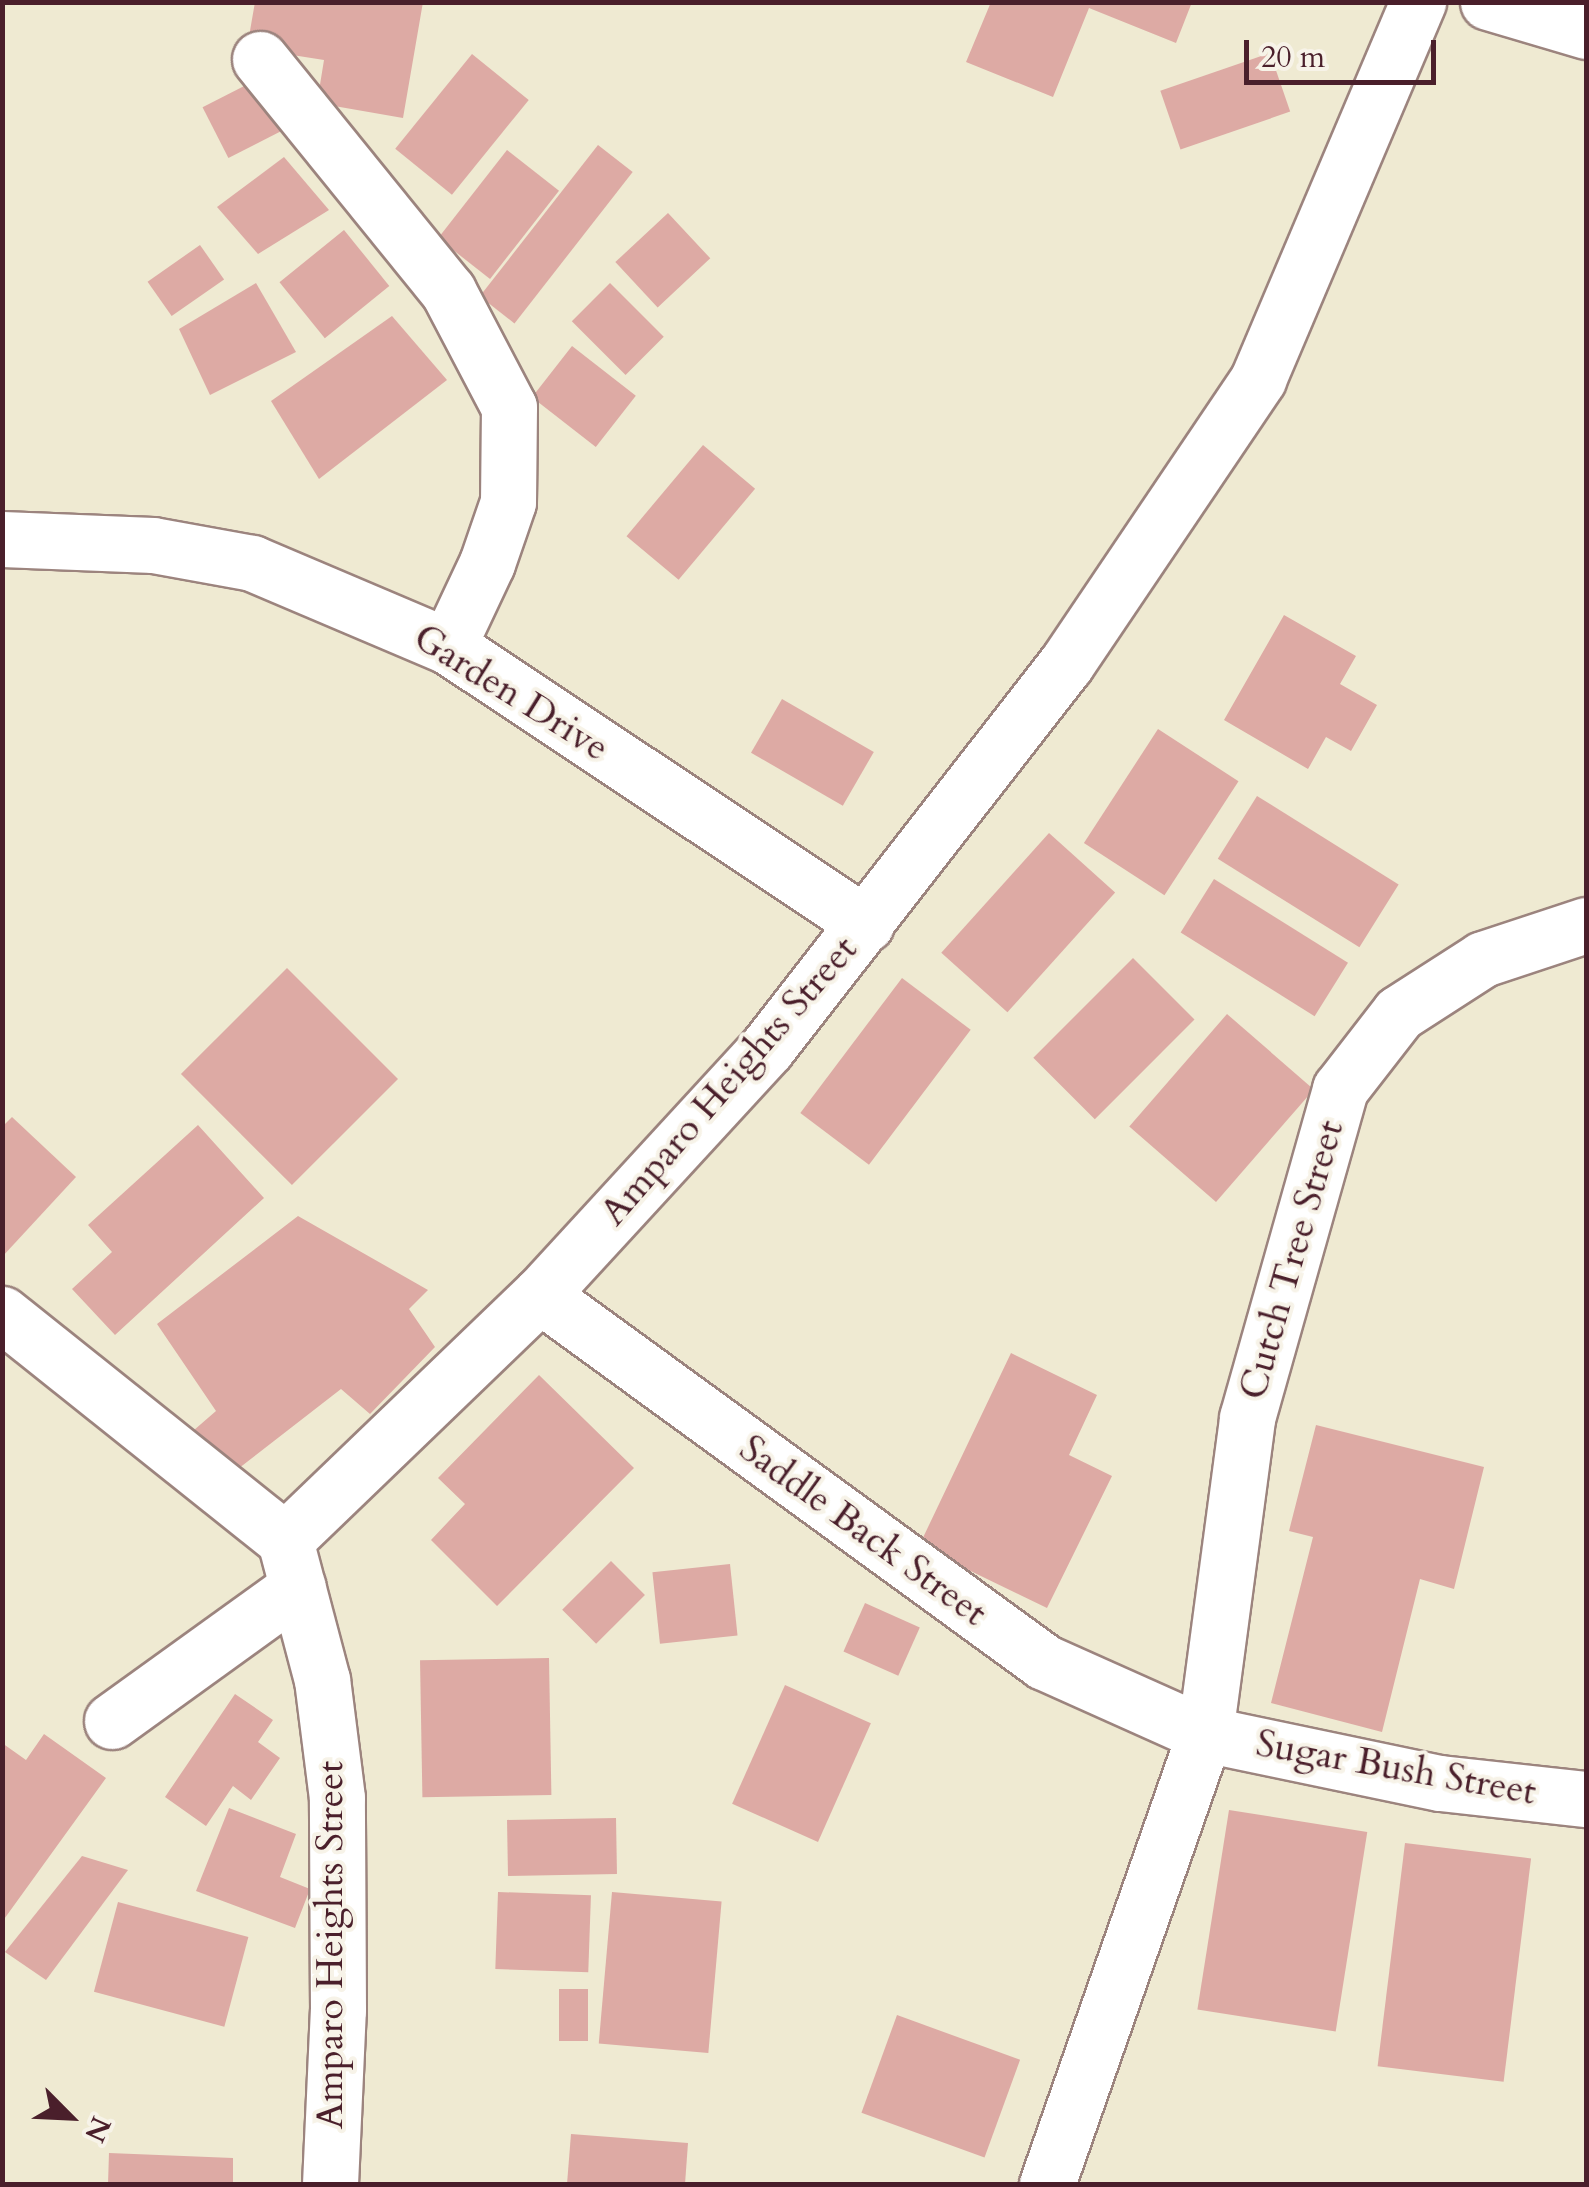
<!DOCTYPE html>
<style>
body{margin:0}
#map{position:relative;width:1589px;height:2187px;overflow:hidden;background:#efead2;font-family:Cardo,serif}
div>[style]{position:absolute}
.building>*{inset:0;background:#ddaaa4;transform-origin:0 0}
.roads{filter:drop-shadow(2px 0 #9c847e) drop-shadow(-2px 0 #9c847e) drop-shadow(0 2px #9c847e) drop-shadow(0 -2px #9c847e)}
.minor>*{height:55px;margin:-27.5px;padding:0 27.5px;transform-origin:27.5px;border-radius:27.5px;background:#fff}
span{translate:-50% -50%;white-space:nowrap;text-align:center;line-height:1.15;-webkit-text-stroke:8px #f7f3e8;paint-order:stroke}
.street-label{font-size:38px;color:#4a1f2b}
.frame{position:absolute;inset:0;border:5px solid #4a1f2b;pointer-events:none}
.north{position:absolute;left:20px;top:2067px;width:100px;height:100px;-webkit-text-stroke:8px #f7f3e8;paint-order:stroke;rotate:114deg;font-size:28px;font-weight:700;line-height:40px;text-align:center;color:#4a1f2b}
.north::after{content:'';display:block;margin:auto;width:35px;height:45px;background:#4a1f2b;clip-path:polygon(50% 0,100% 100%,50% 72%,0 100%)}
.scale{position:absolute;left:1244px;top:40px;width:192px;height:45px;box-sizing:border-box;border:5px solid #4a1f2b;border-top:0;padding-left:12px;font-size:30px;line-height:35px;white-space:nowrap;color:#4a1f2b;-webkit-text-stroke:8px #f7f3e8;paint-order:stroke}
</style>
<div id="map">
<div class="building">
<i style="clip-path:polygon(255px 2px,423px 2px,403px 118px,317px 103px,324px 60px,247px 48px)"></i>
<i style="clip-path:polygon(991px 2px,1192px 2px,1176px 43px,1089px 8px,1053px 97px,966px 62px)"></i>
<i style="left:1270px;top:53px;width:62px;height:116px;rotate:71deg"></i>
<i style="left:472px;top:54px;width:73px;height:122px;rotate:39deg"></i>
<i style="left:256px;top:80px;width:57px;height:60px;rotate:63deg"></i>
<i style="left:598px;top:145px;width:44px;height:192px;rotate:38deg"></i>
<i style="left:507px;top:150px;width:66px;height:112px;rotate:38deg"></i>
<i style="clip-path:polygon(284px 157px,329px 210px,258px 254px,217px 207px)"></i>
<i style="left:668px;top:213px;width:62px;height:72px;rotate:47deg"></i>
<i style="left:344px;top:230px;width:72px;height:83px;rotate:51deg"></i>
<i style="left:200px;top:245px;width:42px;height:64px;rotate:55deg"></i>
<i style="clip-path:polygon(256px 283px,296px 352px,210px 395px,179px 329px)"></i>
<i style="left:610px;top:283px;width:76px;height:54px;rotate:45deg"></i>
<i style="clip-path:polygon(392px 316px,447px 380px,319px 479px,271px 401px)"></i>
<i style="left:572px;top:346px;width:81px;height:65px;rotate:38deg"></i>
<i style="left:703px;top:445px;width:68px;height:119px;rotate:40deg"></i>
<i style="clip-path:polygon(1284px 615px,1356px 656px,1340px 684px,1377px 705px,1351px 751px,1326px 737px,1308px 769px,1224px 720px)"></i>
<i style="left:782px;top:699px;width:106px;height:62px;rotate:30deg"></i>
<i style="left:1158px;top:729px;width:96px;height:136px;rotate:33deg"></i>
<i style="left:1257px;top:796px;width:167px;height:74px;rotate:32deg"></i>
<i style="left:1049px;top:833px;width:89px;height:161px;rotate:42deg"></i>
<i style="left:1214px;top:879px;width:158px;height:63px;rotate:32deg"></i>
<i style="left:1133px;top:958px;width:87px;height:141px;rotate:45deg"></i>
<i style="left:287px;top:968px;width:157px;height:150px;rotate:45deg"></i>
<i style="left:902px;top:978px;width:86px;height:169px;rotate:37deg"></i>
<i style="left:1227px;top:1014px;width:115px;height:149px;rotate:41deg"></i>
<i style="clip-path:polygon(12px 1117px,76px 1177px,2px 1257px,2px 1127px)"></i>
<i style="clip-path:polygon(198px 1125px,264px 1198px,115px 1335px,72px 1289px,112px 1252px,88px 1225px)"></i>
<i style="clip-path:polygon(298px 1216px,428px 1290px,409px 1309px,435px 1347px,370px 1414px,341px 1389px,221px 1482px,186px 1437px,216px 1411px,157px 1324px)"></i>
<i style="clip-path:polygon(1011px 1353px,1097px 1395px,1069px 1455px,1112px 1476px,1047px 1608px,919px 1546px)"></i>
<i style="clip-path:polygon(539px 1375px,634px 1468px,497px 1606px,431px 1540px,465px 1504px,438px 1478px)"></i>
<i style="clip-path:polygon(1316px 1425px,1484px 1467px,1454px 1589px,1420px 1579px,1382px 1732px,1271px 1703px,1313px 1537px,1289px 1531px)"></i>
<i style="left:611px;top:1561px;width:48px;height:69px;rotate:45deg"></i>
<i style="left:730px;top:1564px;width:72px;height:78px;rotate:84deg"></i>
<i style="left:865px;top:1603px;width:60px;height:53px;rotate:24deg"></i>
<i style="left:549px;top:1658px;width:137px;height:129px;rotate:89deg"></i>
<i style="left:785px;top:1685px;width:94px;height:130px;rotate:24deg"></i>
<i style="clip-path:polygon(235px 1694px,273px 1720px,258px 1742px,280px 1758px,251px 1800px,233px 1786px,206px 1826px,165px 1797px)"></i>
<i style="clip-path:polygon(44px 1734px,106px 1778px,2px 1922px,2px 1743px,26px 1760px)"></i>
<i style="clip-path:polygon(229px 1808px,296px 1834px,280px 1877px,310px 1889px,295px 1928px,196px 1891px)"></i>
<i style="left:1229px;top:1810px;width:140px;height:202px;rotate:9deg"></i>
<i style="left:616px;top:1818px;width:56px;height:109px;rotate:89deg"></i>
<i style="left:1405px;top:1843px;width:127px;height:225px;rotate:7deg"></i>
<i style="clip-path:polygon(82px 1856px,128px 1870px,46px 1980px,5px 1952px)"></i>
<i style="left:498px;top:1892px;width:93px;height:77px;rotate:2deg"></i>
<i style="left:612px;top:1892px;width:110px;height:152px;rotate:5deg"></i>
<i style="left:118px;top:1902px;width:135px;height:93px;rotate:15deg"></i>
<i style="left:559px;top:1989px;width:29px;height:52px"></i>
<i style="left:897px;top:2015px;width:131px;height:104px;rotate:20deg"></i>
<i style="clip-path:polygon(571px 2134px,688px 2143px,685px 2184px,567px 2184px)"></i>
<i style="clip-path:polygon(109px 2153px,233px 2158px,233px 2184px,108px 2184px)"></i>
</div>
<div class="roads">
<div class="minor">
<i style="left:1488px;top:2px;width:102px;rotate:16.5deg"></i>
<i style="left:260px;top:59px;width:299px;rotate:51deg"></i>
<i style="left:448px;top:291px;width:131px;rotate:62.3deg"></i>
<i style="left:509px;top:407px;width:95px;rotate:90.6deg"></i>
<i style="left:508px;top:502px;width:65px;rotate:109deg"></i>
<i style="left:487px;top:563px;width:92px;rotate:115.2deg"></i>
<i style="left:2px;top:539px;width:151px;rotate:2.3deg"></i>
<i style="left:153px;top:545px;width:101px;rotate:10.3deg"></i>
<i style="left:252px;top:563px;width:213px;rotate:23deg"></i>
<i style="left:448px;top:646px;width:502px;rotate:33.63deg"></i>
<i style="left:540px;top:1295px;width:623px;rotate:36.06deg"></i>
<i style="left:1044px;top:1662px;width:176px;rotate:24.1deg"></i>
<i style="left:1205px;top:1734px;width:240px;rotate:11.8deg"></i>
<i style="left:1440px;top:1783px;width:147px;rotate:6.3deg"></i>
<i style="left:2px;top:1314px;width:362px;rotate:38.6deg"></i>
<i style="left:112px;top:1721px;width:229px;rotate:-35.8deg"></i>
<i style="left:330px;top:2184px;width:174px;rotate:-87.4deg"></i>
<i style="left:338px;top:2010px;width:212px;rotate:-90.3deg"></i>
<i style="left:337px;top:1798px;width:119px;rotate:-97.2deg"></i>
<i style="left:322px;top:1680px;width:145px;rotate:-104.8deg"></i>
<i style="left:285px;top:1540px;width:354px;rotate:-43.9deg"></i>
<i style="left:540px;top:1295px;width:335px;rotate:-47.4deg"></i>
<i style="left:767px;top:1048px;width:487px;rotate:-52.1deg"></i>
<i style="left:1066px;top:664px;width:344px;rotate:-56deg"></i>
<i style="left:1258px;top:379px;width:410px;rotate:-67deg"></i>
<i style="left:1047px;top:2184px;width:477px;rotate:-70.7deg"></i>
<i style="left:1205px;top:1734px;width:319px;rotate:-82.4deg"></i>
<i style="left:1247px;top:1418px;width:342px;rotate:-74.2deg"></i>
<i style="left:1340px;top:1089px;width:96px;rotate:-52.2deg"></i>
<i style="left:1399px;top:1013px;width:100px;rotate:-32.7deg"></i>
<i style="left:1483px;top:959px;width:108px;rotate:-18.3deg"></i>
</div>
</div>
<div class="street-label">
<span style="left:511px;top:693px;rotate:32deg">Garden Drive</span>
<span style="left:729px;top:1081px;rotate:-49deg">Amparo Heights Street</span>
<span style="left:1292px;top:1260px;rotate:-74deg">Cutch Tree Street</span>
<span style="left:863px;top:1531px;rotate:36deg">Saddle Back Street</span>
<span style="left:1396px;top:1768px;rotate:10deg">Sugar Bush Street</span>
<span style="left:331px;top:1945px;rotate:-90deg">Amparo Heights Street</span>
</div>
<div class="frame"></div>
<div class="north">N</div>
<div class="scale">20 m</div>
</div>
